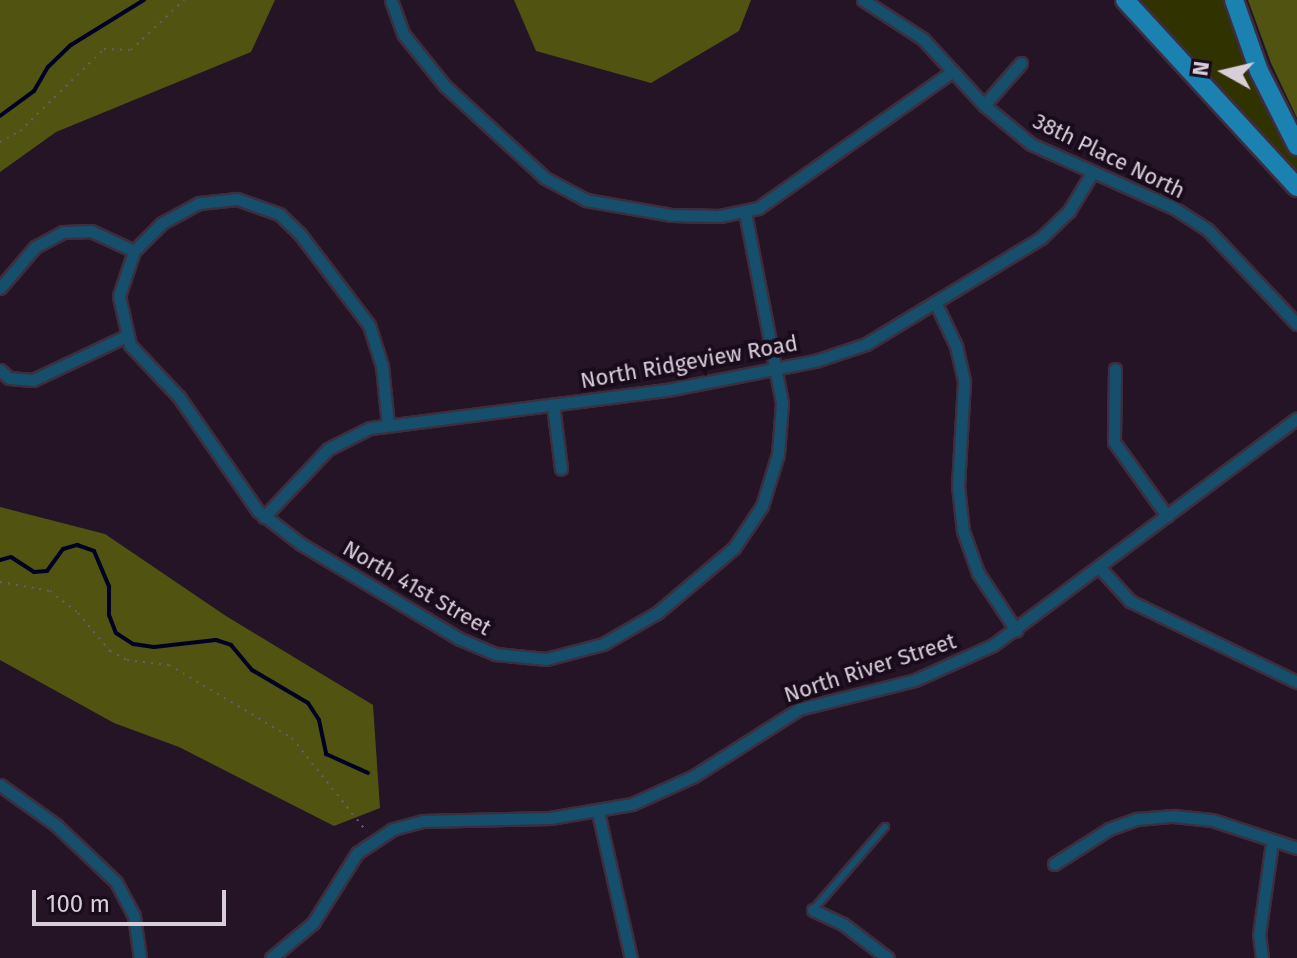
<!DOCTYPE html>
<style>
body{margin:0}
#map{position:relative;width:1297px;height:958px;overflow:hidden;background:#241426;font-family:"Fira Sans",sans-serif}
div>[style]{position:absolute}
.green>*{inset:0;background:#303200}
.forest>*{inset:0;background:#515410}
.stream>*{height:4px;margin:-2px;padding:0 2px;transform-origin:2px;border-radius:2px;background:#000025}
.path>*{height:2px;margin-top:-1px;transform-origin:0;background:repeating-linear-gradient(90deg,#695b6b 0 2px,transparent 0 8px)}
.roads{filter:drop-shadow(2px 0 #3d2e3f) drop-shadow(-2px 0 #3d2e3f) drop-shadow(0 2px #3d2e3f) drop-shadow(0 -2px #3d2e3f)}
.service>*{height:6px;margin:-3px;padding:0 3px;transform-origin:3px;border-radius:3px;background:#154f6c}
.minor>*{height:11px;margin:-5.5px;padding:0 5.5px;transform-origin:5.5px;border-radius:5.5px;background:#154f6c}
.primary>*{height:18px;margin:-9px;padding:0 9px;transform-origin:9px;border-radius:9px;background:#1a81b1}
span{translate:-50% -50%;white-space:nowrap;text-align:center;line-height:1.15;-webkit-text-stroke:8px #1a0b1c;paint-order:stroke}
.street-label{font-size:22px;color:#d8ceda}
.north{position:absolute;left:1185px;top:32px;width:80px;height:80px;-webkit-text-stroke:6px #1a0b1c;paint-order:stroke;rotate:278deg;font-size:22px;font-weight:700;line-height:32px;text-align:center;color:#d8ceda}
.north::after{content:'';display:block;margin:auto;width:28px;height:36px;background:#d8ceda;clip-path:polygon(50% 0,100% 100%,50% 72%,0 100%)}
.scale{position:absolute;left:32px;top:890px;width:194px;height:36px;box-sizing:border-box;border:4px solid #d8ceda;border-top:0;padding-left:10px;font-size:24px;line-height:28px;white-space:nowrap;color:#d8ceda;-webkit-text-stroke:6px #1a0b1c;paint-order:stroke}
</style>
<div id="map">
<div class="green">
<i style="clip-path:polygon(1139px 0,1226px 0,1237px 38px,1272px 115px,1297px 155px,1297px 176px)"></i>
</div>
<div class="forest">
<i style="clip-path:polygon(0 0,275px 0,251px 52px,56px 132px,0 172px)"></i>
<i style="clip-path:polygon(514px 0,751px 0,739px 31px,651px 83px,536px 51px)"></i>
<i style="clip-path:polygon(1248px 0,1297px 0,1297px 118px,1271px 63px)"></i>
<i style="clip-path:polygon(0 507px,105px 534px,226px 616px,373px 705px,380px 808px,334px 826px,179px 747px,114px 723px,0 660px)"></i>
</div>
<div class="stream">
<i style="left:0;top:116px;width:42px;rotate:-36.3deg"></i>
<i style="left:34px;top:91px;width:28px;rotate:-60deg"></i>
<i style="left:48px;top:67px;width:32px;rotate:-44deg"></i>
<i style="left:71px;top:45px;width:86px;rotate:-31.7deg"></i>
<i style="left:0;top:560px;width:11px;rotate:-15deg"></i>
<i style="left:11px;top:557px;width:27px;rotate:33deg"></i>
<i style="left:34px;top:572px;width:13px;rotate:-4deg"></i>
<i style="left:47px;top:571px;width:27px;rotate:-54deg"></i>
<i style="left:63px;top:549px;width:15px;rotate:-16deg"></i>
<i style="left:77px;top:545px;width:18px;rotate:19deg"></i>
<i style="left:94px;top:551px;width:39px;rotate:67deg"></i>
<i style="left:109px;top:587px;width:28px;rotate:90deg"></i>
<i style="left:109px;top:615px;width:19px;rotate:69deg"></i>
<i style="left:116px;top:633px;width:20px;rotate:33deg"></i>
<i style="left:133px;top:644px;width:21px;rotate:8deg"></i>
<i style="left:154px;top:647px;width:62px;rotate:-6.4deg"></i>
<i style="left:216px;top:640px;width:16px;rotate:18deg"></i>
<i style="left:231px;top:645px;width:33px;rotate:50deg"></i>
<i style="left:252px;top:670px;width:65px;rotate:30.5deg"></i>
<i style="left:308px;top:703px;width:20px;rotate:57deg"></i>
<i style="left:319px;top:720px;width:35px;rotate:78deg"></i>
<i style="left:326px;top:754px;width:46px;rotate:24.3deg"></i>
</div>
<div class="path">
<i style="left:0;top:142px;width:23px;rotate:-29deg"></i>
<i style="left:20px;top:131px;width:117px;rotate:-44.3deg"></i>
<i style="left:104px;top:49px;width:27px;rotate:2deg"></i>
<i style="left:131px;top:50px;width:73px;rotate:-43.3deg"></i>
<i style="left:0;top:582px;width:51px;rotate:10.2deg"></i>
<i style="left:50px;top:591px;width:36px;rotate:38deg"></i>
<i style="left:78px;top:613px;width:50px;rotate:49.9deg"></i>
<i style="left:110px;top:651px;width:19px;rotate:28deg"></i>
<i style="left:127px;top:660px;width:42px;rotate:6.8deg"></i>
<i style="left:169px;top:665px;width:143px;rotate:30.7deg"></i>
<i style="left:292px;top:738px;width:120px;rotate:51.4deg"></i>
</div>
<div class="roads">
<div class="service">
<i style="left:813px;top:910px;width:110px;rotate:-49.1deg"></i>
</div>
<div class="minor">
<i style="left:391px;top:0;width:37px;rotate:70deg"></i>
<i style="left:404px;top:35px;width:65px;rotate:51.2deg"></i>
<i style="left:445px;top:86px;width:136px;rotate:42.6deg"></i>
<i style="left:545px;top:178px;width:47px;rotate:28.2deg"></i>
<i style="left:586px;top:200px;width:86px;rotate:10deg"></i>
<i style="left:671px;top:215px;width:49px;rotate:1.2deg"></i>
<i style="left:720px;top:216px;width:39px;rotate:-12deg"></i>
<i style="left:758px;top:208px;width:238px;rotate:-35.1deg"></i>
<i style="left:863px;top:0;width:72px;rotate:33deg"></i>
<i style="left:923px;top:39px;width:90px;rotate:47.3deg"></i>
<i style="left:984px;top:105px;width:61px;rotate:39.7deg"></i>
<i style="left:1031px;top:144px;width:157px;rotate:24.1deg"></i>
<i style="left:1174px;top:208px;width:40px;rotate:32.9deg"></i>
<i style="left:1208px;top:230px;width:129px;rotate:46.6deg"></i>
<i style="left:984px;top:105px;width:56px;rotate:-48.6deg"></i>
<i style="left:0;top:288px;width:54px;rotate:-49.5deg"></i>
<i style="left:35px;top:247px;width:32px;rotate:-28deg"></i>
<i style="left:63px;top:232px;width:28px;rotate:-2deg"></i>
<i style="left:91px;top:231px;width:47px;rotate:24.9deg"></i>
<i style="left:936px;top:304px;width:47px;rotate:64.5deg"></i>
<i style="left:956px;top:346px;width:37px;rotate:77deg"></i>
<i style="left:964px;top:382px;width:104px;rotate:93.3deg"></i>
<i style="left:958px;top:486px;width:45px;rotate:83.7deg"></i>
<i style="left:963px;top:531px;width:45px;rotate:70.3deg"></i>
<i style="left:978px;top:573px;width:69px;rotate:56.3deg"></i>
<i style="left:1115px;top:369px;width:73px;rotate:90.8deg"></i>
<i style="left:1114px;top:442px;width:91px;rotate:54.4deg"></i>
<i style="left:0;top:370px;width:12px;rotate:42deg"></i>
<i style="left:9px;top:378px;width:24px;rotate:5deg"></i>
<i style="left:33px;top:380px;width:103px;rotate:-25.3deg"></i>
<i style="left:553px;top:405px;width:64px;rotate:82.8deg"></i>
<i style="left:388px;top:425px;width:59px;rotate:-95.8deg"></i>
<i style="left:382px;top:366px;width:43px;rotate:-107.6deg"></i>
<i style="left:369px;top:325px;width:114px;rotate:-127.2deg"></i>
<i style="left:300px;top:234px;width:29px;rotate:-136deg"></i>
<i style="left:279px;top:214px;width:45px;rotate:-160.3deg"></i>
<i style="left:237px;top:199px;width:38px;rotate:174deg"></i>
<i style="left:199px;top:203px;width:42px;rotate:151.6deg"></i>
<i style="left:162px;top:223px;width:40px;rotate:135deg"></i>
<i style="left:134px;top:251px;width:47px;rotate:108.4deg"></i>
<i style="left:119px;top:296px;width:50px;rotate:77.3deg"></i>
<i style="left:130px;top:345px;width:71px;rotate:46.7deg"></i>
<i style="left:179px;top:397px;width:139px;rotate:55.3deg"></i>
<i style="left:258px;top:511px;width:54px;rotate:37.5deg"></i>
<i style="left:301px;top:544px;width:185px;rotate:30.9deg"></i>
<i style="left:460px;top:639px;width:39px;rotate:23deg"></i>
<i style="left:496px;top:654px;width:50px;rotate:5.7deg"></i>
<i style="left:546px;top:659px;width:59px;rotate:-14.7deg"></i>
<i style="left:603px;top:644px;width:62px;rotate:-29.9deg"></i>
<i style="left:657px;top:613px;width:101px;rotate:-40.2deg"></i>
<i style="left:734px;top:548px;width:50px;rotate:-56.3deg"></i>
<i style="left:762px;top:506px;width:54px;rotate:-72.9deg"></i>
<i style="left:778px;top:454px;width:51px;rotate:-85.5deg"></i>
<i style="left:782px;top:403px;width:194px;rotate:-101deg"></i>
<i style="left:264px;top:517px;width:93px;rotate:-46.7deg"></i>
<i style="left:328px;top:449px;width:47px;rotate:-26.6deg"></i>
<i style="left:370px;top:428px;width:299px;rotate:-7.3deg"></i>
<i style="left:667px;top:390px;width:151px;rotate:-11.1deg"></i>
<i style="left:815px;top:361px;width:54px;rotate:-18.4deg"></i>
<i style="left:866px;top:344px;width:205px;rotate:-31.2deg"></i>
<i style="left:1041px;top:238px;width:39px;rotate:-44deg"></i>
<i style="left:1069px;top:211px;width:44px;rotate:-58.8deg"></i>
<i style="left:1099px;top:567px;width:46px;rotate:47.6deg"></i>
<i style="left:1130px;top:601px;width:186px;rotate:25.9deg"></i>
<i style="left:0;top:785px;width:69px;rotate:35.5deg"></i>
<i style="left:56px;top:825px;width:83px;rotate:43.5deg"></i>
<i style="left:116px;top:882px;width:38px;rotate:62deg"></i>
<i style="left:134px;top:916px;width:42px;rotate:81.9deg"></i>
<i style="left:598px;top:812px;width:150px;rotate:77.3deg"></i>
<i style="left:1054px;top:864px;width:65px;rotate:-32.5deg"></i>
<i style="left:1109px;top:829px;width:30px;rotate:-20deg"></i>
<i style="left:1137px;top:819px;width:36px;rotate:-5deg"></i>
<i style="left:1173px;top:816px;width:39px;rotate:6deg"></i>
<i style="left:1212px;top:820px;width:89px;rotate:18.2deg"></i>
<i style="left:813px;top:910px;width:33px;rotate:25deg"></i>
<i style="left:843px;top:924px;width:56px;rotate:37.1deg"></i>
<i style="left:271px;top:958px;width:55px;rotate:-39.8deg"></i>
<i style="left:313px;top:923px;width:83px;rotate:-57.8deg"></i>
<i style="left:357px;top:853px;width:43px;rotate:-33.7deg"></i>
<i style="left:393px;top:829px;width:30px;rotate:-15deg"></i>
<i style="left:422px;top:821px;width:128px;rotate:-1.3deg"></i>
<i style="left:550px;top:818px;width:83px;rotate:-9.7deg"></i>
<i style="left:632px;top:804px;width:68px;rotate:-24.3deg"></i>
<i style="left:694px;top:776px;width:125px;rotate:-32.5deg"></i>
<i style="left:799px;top:709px;width:120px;rotate:-14deg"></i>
<i style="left:915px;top:680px;width:85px;rotate:-24.2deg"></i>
<i style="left:993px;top:645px;width:379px;rotate:-36.7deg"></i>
<i style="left:1262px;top:958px;width:23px;rotate:-97deg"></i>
<i style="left:1259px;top:935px;width:93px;rotate:-82deg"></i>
</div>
<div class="primary">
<i style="left:1125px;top:0;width:254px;rotate:47.4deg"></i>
<i style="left:1234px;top:0;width:75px;rotate:70.6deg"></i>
<i style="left:1259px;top:71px;width:84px;rotate:63.1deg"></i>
</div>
</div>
<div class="street-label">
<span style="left:1109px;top:156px;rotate:26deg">38th Place North</span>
<span style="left:689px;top:362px;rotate:-10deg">North Ridgeview Road</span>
<span style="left:417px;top:588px;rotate:30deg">North 41st Street</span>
<span style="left:870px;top:668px;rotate:-18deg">North River Street</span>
</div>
<div class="north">N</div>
<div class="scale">100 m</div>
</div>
